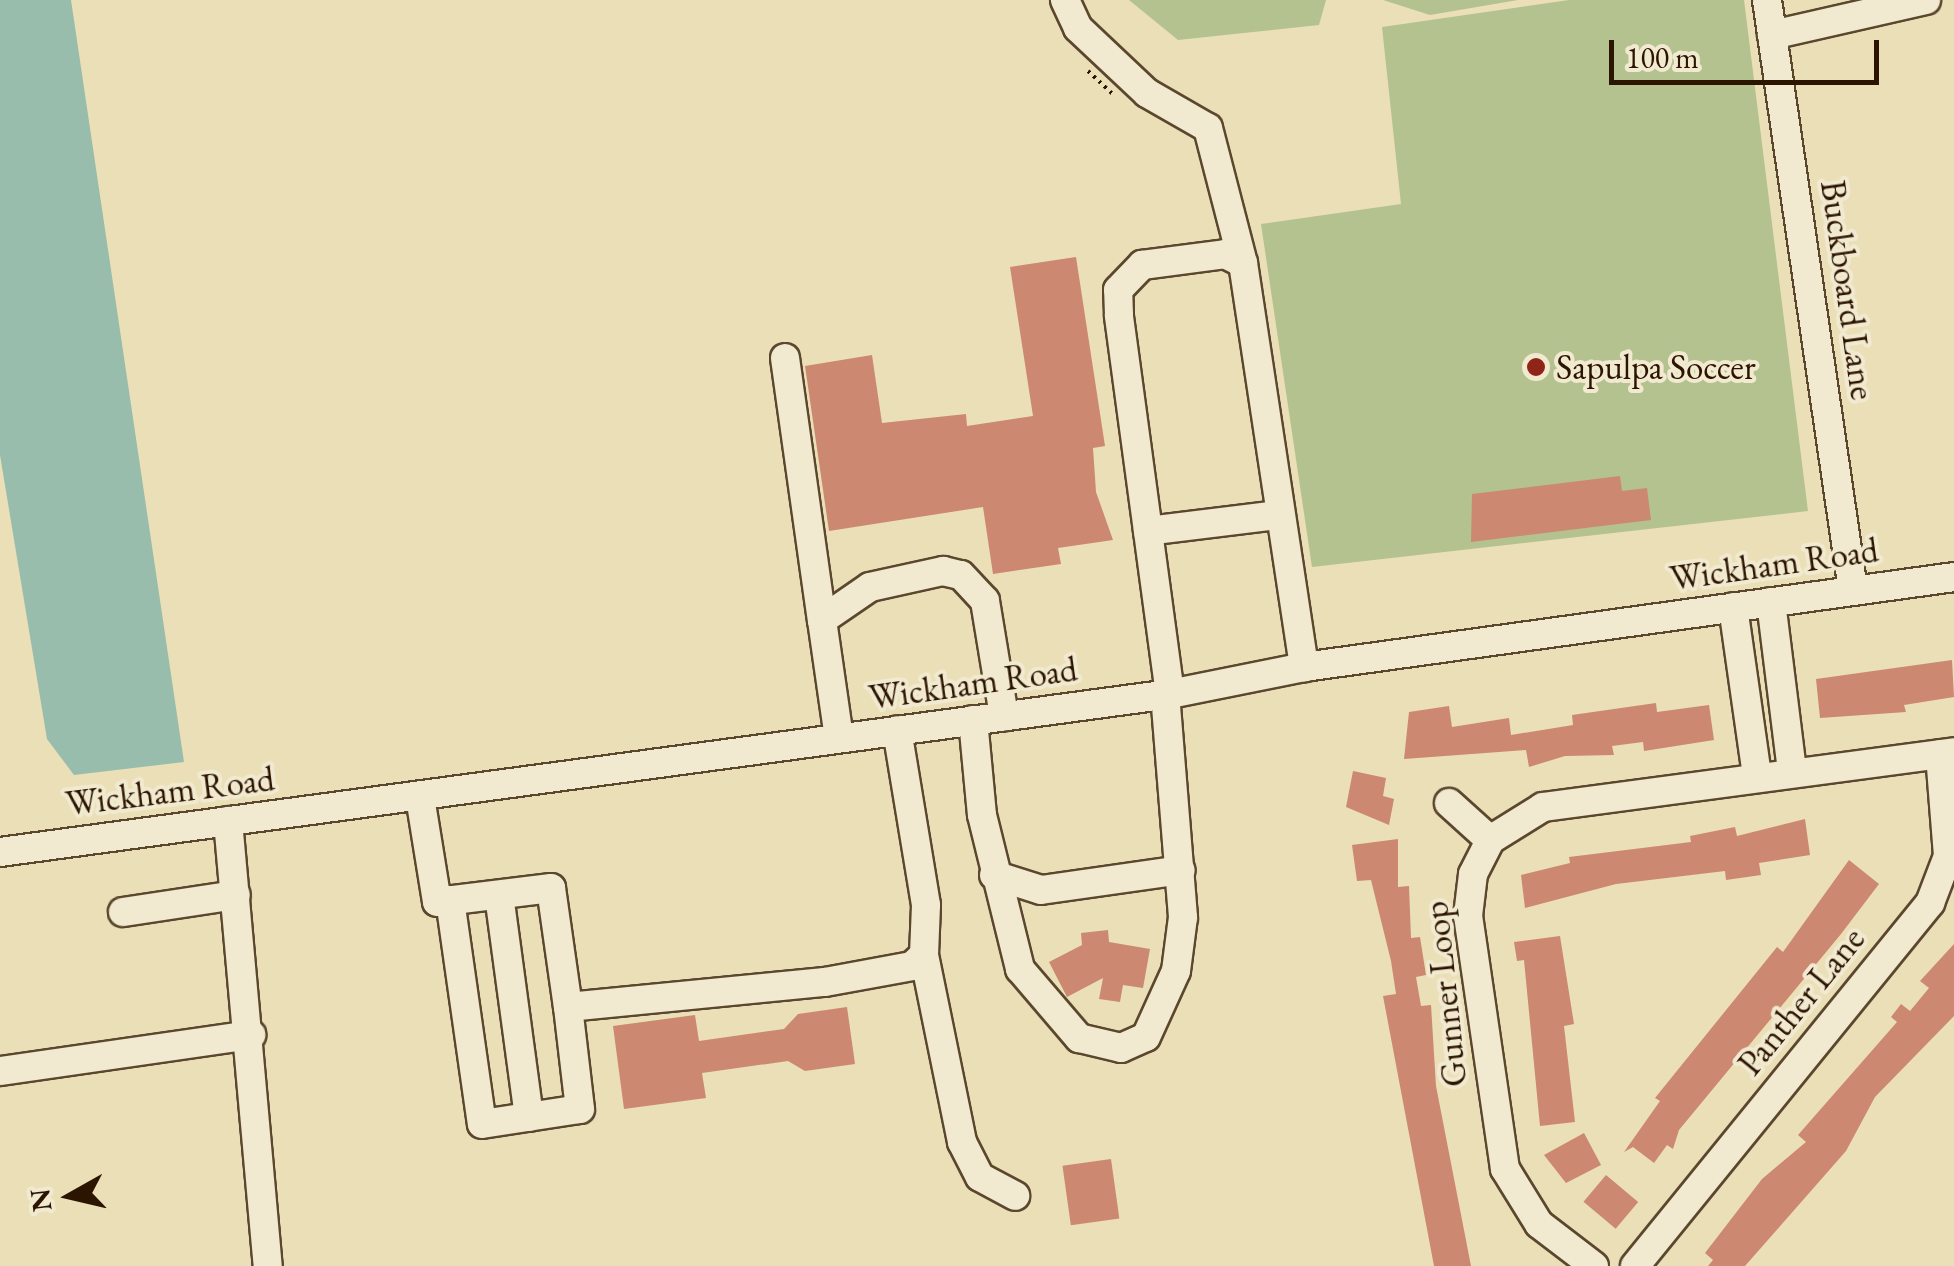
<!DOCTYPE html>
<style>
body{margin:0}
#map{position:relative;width:1954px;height:1266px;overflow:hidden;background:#eadfb7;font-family:"EB Garamond",serif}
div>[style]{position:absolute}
.green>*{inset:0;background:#b4c290}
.water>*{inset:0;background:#98bdac}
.building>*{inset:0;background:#cc8871;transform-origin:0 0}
.path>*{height:4px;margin-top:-2px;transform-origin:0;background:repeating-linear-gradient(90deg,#2b1400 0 2.5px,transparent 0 7.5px)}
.roads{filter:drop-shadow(2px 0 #5b472e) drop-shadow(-2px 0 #5b472e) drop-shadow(0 2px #5b472e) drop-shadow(0 -2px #5b472e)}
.minor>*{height:28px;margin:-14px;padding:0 14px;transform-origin:14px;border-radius:14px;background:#f1ead0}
.dots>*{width:28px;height:28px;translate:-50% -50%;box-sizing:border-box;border:5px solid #f1ead0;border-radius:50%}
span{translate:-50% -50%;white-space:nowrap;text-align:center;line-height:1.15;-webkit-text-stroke:8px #f1ead0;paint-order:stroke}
.street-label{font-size:35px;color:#2b1400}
.poi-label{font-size:35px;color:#2b1400}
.left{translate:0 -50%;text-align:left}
.north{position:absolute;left:20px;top:1146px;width:100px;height:100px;-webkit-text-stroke:8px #f1ead0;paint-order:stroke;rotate:262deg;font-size:28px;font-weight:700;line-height:40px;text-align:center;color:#2b1400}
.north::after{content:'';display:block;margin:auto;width:35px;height:45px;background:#2b1400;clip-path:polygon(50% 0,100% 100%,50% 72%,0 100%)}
.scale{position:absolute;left:1609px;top:40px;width:270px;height:45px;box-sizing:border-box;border:5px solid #2b1400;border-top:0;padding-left:12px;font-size:30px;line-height:35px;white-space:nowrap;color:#2b1400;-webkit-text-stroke:8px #f1ead0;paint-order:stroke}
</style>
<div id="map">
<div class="green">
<i style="clip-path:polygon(1129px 0,1326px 0,1319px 25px,1178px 40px)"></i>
<i style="clip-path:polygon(1383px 0,1518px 0,1430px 15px)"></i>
<i style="clip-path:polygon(1569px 0,1744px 0,1808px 511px,1312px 567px,1261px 224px,1401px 204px,1382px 27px)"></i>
</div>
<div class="water">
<i style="clip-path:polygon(0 0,71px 0,184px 762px,74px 775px,47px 739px,0 455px)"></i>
</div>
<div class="building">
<i style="clip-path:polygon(1076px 257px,1105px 446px,1093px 448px,1096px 492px,1113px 540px,1058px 548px,1061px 564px,993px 574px,983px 507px,829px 531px,805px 366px,872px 355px,882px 423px,966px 414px,967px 426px,1033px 416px,1010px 267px)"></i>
<i style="clip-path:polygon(1620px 476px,1622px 491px,1647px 488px,1651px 520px,1471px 542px,1472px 494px)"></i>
<i style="clip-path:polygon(1952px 660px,1954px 697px,1904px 705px,1906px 712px,1820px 718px,1816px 679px)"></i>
<i style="clip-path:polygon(1656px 703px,1657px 712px,1709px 705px,1714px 740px,1644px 751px,1643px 742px,1612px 746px,1614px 755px,1565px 756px,1529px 767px,1526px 750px,1404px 759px,1409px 712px,1449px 706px,1452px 727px,1509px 718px,1511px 735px,1573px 725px,1572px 715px)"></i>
<i style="clip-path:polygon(1353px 771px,1386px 778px,1383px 796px,1394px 799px,1389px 825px,1346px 807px)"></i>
<i style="clip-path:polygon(1805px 819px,1810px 855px,1759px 863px,1761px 875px,1726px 880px,1725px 871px,1616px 884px,1525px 908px,1521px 875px,1570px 863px,1569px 857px,1691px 842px,1690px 836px,1735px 827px,1737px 836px)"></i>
<i style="clip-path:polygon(1398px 839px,1398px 887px,1409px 886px,1411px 938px,1420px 937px,1426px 975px,1416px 977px,1421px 1006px,1431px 1005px,1436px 1086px,1471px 1266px,1434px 1266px,1383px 996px,1396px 994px,1391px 961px,1371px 880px,1357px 881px,1352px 845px)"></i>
<i style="clip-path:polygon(1849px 860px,1879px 884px,1841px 934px,1679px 1130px,1673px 1149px,1667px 1145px,1654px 1163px,1633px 1147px,1624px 1152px,1660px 1101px,1655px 1098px,1777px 947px,1783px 952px)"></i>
<i style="clip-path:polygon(1108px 930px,1109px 942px,1150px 949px,1143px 988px,1123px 985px,1120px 1002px,1099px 999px,1103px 978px,1067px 997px,1049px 962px,1082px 945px,1081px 933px)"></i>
<i style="clip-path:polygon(1560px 936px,1574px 1024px,1564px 1026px,1575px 1122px,1540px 1126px,1524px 960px,1517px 961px,1514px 942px)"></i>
<i style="clip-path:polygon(1954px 944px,1954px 1016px,1875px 1097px,1846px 1151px,1745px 1266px,1708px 1266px,1713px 1260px,1705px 1253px,1762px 1179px,1806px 1142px,1798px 1135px,1897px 1022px,1891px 1017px,1901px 1004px,1910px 1011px,1929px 988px,1920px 981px)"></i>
<i style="clip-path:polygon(847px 1007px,855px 1064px,805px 1071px,788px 1061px,702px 1073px,706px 1098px,624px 1109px,613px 1026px,695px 1015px,699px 1041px,784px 1029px,798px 1014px)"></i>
<i style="clip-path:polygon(1584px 1133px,1601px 1165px,1566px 1183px,1544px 1155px)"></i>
<i style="left:1111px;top:1159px;width:60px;height:49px;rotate:82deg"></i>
<i style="left:1606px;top:1175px;width:42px;height:35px;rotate:40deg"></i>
</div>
<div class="path">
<i style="left:1088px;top:71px;width:35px;rotate:43deg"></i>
</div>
<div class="roads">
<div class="minor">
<i style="left:1065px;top:0;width:31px;rotate:65deg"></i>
<i style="left:1078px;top:28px;width:95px;rotate:43.3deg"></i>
<i style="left:1147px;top:93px;width:70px;rotate:29.8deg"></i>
<i style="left:1208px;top:128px;width:139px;rotate:75.5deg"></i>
<i style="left:1767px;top:0;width:596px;rotate:81.71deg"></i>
<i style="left:1772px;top:35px;width:158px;rotate:-12.8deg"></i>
<i style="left:785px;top:358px;width:265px;rotate:82deg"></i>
<i style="left:1148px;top:531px;width:132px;rotate:-7deg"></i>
<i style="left:1771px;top:602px;width:170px;rotate:82.9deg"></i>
<i style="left:1733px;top:607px;width:171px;rotate:81.9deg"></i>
<i style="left:1170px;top:694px;width:382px;rotate:-97.7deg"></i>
<i style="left:1119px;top:315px;width:25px;rotate:-92deg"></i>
<i style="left:1118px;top:290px;width:35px;rotate:-46deg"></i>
<i style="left:1142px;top:265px;width:84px;rotate:-7.5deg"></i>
<i style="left:1225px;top:254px;width:20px;rotate:27deg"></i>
<i style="left:1243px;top:263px;width:409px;rotate:81.4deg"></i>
<i style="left:973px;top:720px;width:95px;rotate:84.6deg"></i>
<i style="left:982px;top:815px;width:159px;rotate:76.1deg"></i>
<i style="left:1020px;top:969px;width:91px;rotate:49.5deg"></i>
<i style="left:1079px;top:1038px;width:43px;rotate:13.4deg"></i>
<i style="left:1121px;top:1048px;width:27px;rotate:-24deg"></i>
<i style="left:1146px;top:1037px;width:72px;rotate:-65.6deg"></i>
<i style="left:1176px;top:971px;width:54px;rotate:-82.6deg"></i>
<i style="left:1183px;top:917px;width:223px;rotate:-94.6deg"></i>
<i style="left:839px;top:738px;width:119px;rotate:-98.2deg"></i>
<i style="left:822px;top:620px;width:58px;rotate:-34.5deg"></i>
<i style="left:870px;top:587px;width:75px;rotate:-12.4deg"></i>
<i style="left:943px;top:571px;width:18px;rotate:13deg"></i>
<i style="left:961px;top:575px;width:35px;rotate:47deg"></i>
<i style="left:985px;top:601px;width:117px;rotate:80.6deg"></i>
<i style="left:420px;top:797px;width:106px;rotate:80.8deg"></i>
<i style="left:437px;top:902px;width:115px;rotate:-7deg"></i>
<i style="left:551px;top:888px;width:120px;rotate:81.9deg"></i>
<i style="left:568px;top:1007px;width:258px;rotate:-5.6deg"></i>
<i style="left:825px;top:982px;width:88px;rotate:-10.4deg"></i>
<i style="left:912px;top:966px;width:16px;rotate:-43deg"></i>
<i style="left:924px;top:955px;width:50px;rotate:-87.7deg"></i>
<i style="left:926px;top:905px;width:177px;rotate:-99.4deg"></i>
<i style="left:1449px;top:803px;width:55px;rotate:42.1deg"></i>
<i style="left:228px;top:821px;width:447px;rotate:84.9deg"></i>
<i style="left:0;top:852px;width:1181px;rotate:-7.69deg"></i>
<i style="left:1170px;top:694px;width:137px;rotate:-11.4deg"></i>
<i style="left:1304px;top:667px;width:656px;rotate:-7.88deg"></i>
<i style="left:994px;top:875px;width:49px;rotate:17.7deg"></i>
<i style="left:1041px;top:890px;width:141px;rotate:-8.1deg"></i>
<i style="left:499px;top:895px;width:224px;rotate:82.3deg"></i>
<i style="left:450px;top:900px;width:226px;rotate:81.9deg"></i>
<i style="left:482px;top:1124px;width:99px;rotate:-8.7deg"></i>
<i style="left:580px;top:1109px;width:103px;rotate:-96.7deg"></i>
<i style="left:123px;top:912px;width:114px;rotate:-8.6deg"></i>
<i style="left:924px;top:955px;width:191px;rotate:78.5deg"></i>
<i style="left:962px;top:1142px;width:39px;rotate:63deg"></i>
<i style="left:980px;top:1177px;width:40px;rotate:28deg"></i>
<i style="left:0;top:1071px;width:254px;rotate:-8.2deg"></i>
<i style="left:1594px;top:1266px;width:69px;rotate:-142.6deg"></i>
<i style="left:1539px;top:1224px;width:65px;rotate:-121.7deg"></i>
<i style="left:1505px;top:1169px;width:256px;rotate:-98.3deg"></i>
<i style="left:1468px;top:916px;width:42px;rotate:-83.2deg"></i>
<i style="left:1473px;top:874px;width:38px;rotate:-63deg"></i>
<i style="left:1490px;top:840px;width:62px;rotate:-31.9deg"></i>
<i style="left:1543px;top:807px;width:415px;rotate:-7.6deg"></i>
<i style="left:1635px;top:1266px;width:468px;rotate:-50.9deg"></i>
<i style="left:1930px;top:903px;width:50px;rotate:-69deg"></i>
<i style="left:1948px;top:856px;width:102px;rotate:-94.5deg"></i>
</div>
</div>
<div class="dots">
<i style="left:1536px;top:367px;background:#8f2418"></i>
</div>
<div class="street-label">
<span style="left:1848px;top:290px;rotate:82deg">Buckboard Lane</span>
<span style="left:1774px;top:564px;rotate:-8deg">Wickham Road</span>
<span style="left:973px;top:683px;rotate:-8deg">Wickham Road</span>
<span style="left:170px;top:791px;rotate:-7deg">Wickham Road</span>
<span style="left:1445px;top:994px;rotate:-96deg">Gunner Loop</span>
<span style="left:1801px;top:1001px;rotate:-51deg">Panther Lane</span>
</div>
<div class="poi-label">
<span class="left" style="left:1556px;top:367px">Sapulpa Soccer</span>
</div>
<div class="north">N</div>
<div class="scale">100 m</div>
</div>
